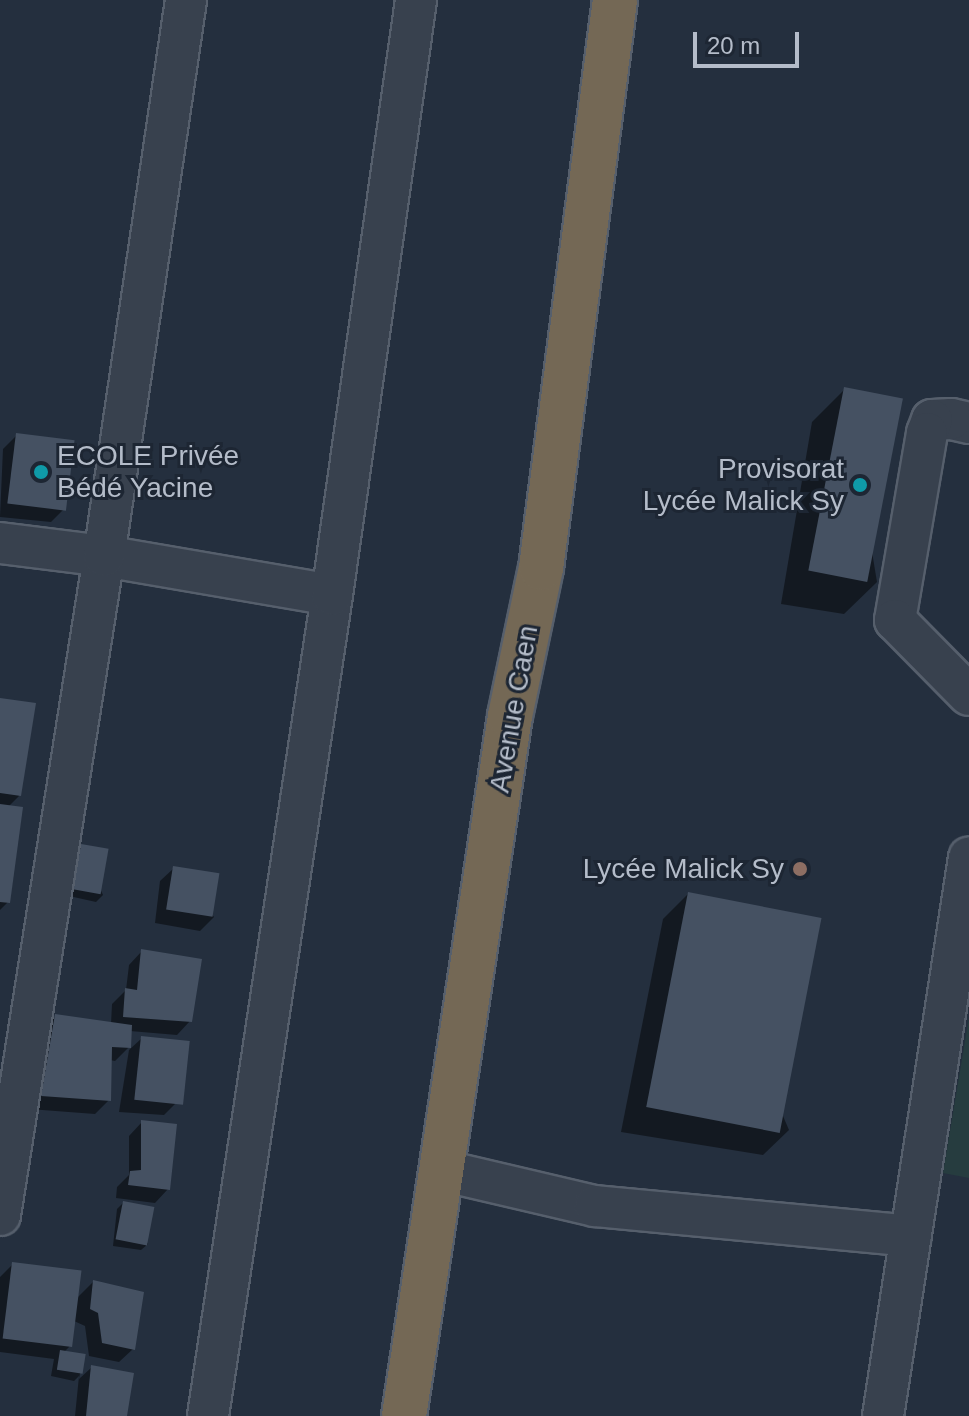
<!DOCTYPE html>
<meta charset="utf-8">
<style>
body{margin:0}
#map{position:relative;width:969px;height:1416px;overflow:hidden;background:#242f3e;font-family:Arial,sans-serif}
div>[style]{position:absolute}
.green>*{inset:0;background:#263c3f}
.shadow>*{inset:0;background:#0007}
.building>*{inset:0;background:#455162;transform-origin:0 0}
.roads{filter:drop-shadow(2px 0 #565f6c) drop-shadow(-2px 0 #565f6c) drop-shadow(0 2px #565f6c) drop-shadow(0 -2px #565f6c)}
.minor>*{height:40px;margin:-20px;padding:0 20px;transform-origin:20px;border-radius:20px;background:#38414e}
.highway>*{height:44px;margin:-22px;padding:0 22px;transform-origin:22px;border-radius:22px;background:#746855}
.dots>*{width:22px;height:22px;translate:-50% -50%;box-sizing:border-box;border:4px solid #1d2633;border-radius:50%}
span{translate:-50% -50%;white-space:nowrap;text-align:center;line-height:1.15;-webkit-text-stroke:6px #1d2633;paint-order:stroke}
.poi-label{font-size:28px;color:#b4bcc9}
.left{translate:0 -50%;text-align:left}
.right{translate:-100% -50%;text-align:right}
.street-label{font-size:28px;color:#b4bcc9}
.scale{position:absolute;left:693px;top:32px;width:106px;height:36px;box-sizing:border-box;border:4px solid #b4bcc9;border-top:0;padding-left:10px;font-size:24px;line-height:28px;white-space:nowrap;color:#b4bcc9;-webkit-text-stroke:6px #1d2633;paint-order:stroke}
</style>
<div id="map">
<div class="green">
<i style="clip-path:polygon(969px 1017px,969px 1178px,943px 1173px)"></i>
</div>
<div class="shadow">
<i style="clip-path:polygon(845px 389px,877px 582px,844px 614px,781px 604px,812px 422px)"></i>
<i style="clip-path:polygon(17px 435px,64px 509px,51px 522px,0 517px,3px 449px)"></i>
<i style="clip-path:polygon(0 700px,19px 796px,8px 807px,8px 902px,0 910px)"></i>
<i style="clip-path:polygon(81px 846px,103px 895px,96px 902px,69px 896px,75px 852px)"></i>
<i style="clip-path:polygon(174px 868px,214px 917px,200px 931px,155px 923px,160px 881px)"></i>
<i style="clip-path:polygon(688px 894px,789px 1130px,763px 1155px,621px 1132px,663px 919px)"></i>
<i style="clip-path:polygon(142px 951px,190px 1021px,177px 1035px,130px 1031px,129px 1047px,115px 1061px,110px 1060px,109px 1100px,95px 1114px,29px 1109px,42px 1030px,56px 1016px,111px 1024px,112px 1004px,126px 990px,129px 965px)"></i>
<i style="clip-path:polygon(142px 1038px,178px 1101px,164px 1115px,119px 1112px,129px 1050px)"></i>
<i style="clip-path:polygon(142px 1122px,168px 1189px,155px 1203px,116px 1198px,117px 1187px,129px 1175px,129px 1136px)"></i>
<i style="clip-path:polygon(123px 1203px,148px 1244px,141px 1250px,113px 1246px,117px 1209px)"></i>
<i style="clip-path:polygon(13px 1264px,76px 1299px,93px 1282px,133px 1349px,119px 1362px,89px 1356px,85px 1326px,74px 1321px,70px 1346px,63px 1353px,83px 1356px,79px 1379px,92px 1367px,125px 1416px,75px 1416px,79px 1376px,74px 1381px,51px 1376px,54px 1359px,0 1352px,0 1277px)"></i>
</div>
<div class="building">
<i style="left:844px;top:387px;width:60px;height:187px;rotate:11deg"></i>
<i style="left:16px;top:433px;width:59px;height:71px;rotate:7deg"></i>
<i style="clip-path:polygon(0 698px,36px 703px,21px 796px,0 793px)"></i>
<i style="clip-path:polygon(0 804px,23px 807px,10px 903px,0 902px)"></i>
<i style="left:81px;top:844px;width:28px;height:46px;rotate:10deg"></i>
<i style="left:173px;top:866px;width:47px;height:44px;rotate:9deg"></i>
<i style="left:688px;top:892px;width:136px;height:219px;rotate:11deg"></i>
<i style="clip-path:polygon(141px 949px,202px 959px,192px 1022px,123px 1017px,125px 988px,137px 990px)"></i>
<i style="clip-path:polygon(55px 1014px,132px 1025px,131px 1048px,112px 1047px,111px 1101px,41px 1096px)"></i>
<i style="left:141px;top:1036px;width:49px;height:64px;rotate:6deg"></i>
<i style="clip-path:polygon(141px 1120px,177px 1124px,170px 1190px,128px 1185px,130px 1171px,141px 1170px)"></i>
<i style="left:123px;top:1201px;width:32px;height:39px;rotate:11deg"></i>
<i style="left:12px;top:1262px;width:70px;height:77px;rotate:7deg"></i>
<i style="clip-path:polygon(93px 1280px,144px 1292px,135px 1350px,102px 1343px,98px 1313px,90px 1309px)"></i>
<i style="left:60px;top:1350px;width:26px;height:20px;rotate:9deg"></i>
<i style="clip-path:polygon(91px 1365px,134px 1373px,127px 1416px,86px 1416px)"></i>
</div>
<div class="roads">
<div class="minor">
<i style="left:969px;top:423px;width:18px;rotate:-167deg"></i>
<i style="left:951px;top:419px;width:19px;rotate:177deg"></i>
<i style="left:932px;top:420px;width:14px;rotate:111deg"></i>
<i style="left:927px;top:433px;width:190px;rotate:99.7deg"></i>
<i style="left:895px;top:620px;width:105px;rotate:45.4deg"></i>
<i style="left:0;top:543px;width:105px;rotate:7.1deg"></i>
<i style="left:104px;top:556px;width:231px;rotate:9.7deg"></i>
<i style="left:441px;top:1170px;width:158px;rotate:13.2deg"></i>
<i style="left:595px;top:1206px;width:317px;rotate:5.4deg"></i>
<i style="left:0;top:1215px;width:667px;rotate:-81.03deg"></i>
<i style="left:104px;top:556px;width:562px;rotate:-81.61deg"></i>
<i style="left:208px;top:1416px;width:830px;rotate:-81.41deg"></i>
<i style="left:332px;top:595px;width:601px;rotate:-81.96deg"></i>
<i style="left:883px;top:1416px;width:565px;rotate:-81.24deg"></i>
</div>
<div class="highway">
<i style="left:404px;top:1416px;width:708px;rotate:-81.39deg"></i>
<i style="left:510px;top:716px;width:151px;rotate:-78.2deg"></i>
<i style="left:541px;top:568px;width:573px;rotate:-82.58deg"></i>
</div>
</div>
<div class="dots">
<i style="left:41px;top:472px;background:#0f9aa8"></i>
<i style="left:860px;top:485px;background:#0f9aa8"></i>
<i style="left:800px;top:869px;background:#8d6e63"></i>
</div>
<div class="poi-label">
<span class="left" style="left:57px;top:472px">ECOLE Privée<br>Bédé Yacine</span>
<span class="right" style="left:844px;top:485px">Provisorat<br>Lycée Malick Sy</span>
<span class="right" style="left:784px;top:869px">Lycée Malick Sy</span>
</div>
<div class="street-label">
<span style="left:514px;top:709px;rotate:-80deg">Avenue Caen</span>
</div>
<div class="scale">20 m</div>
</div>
